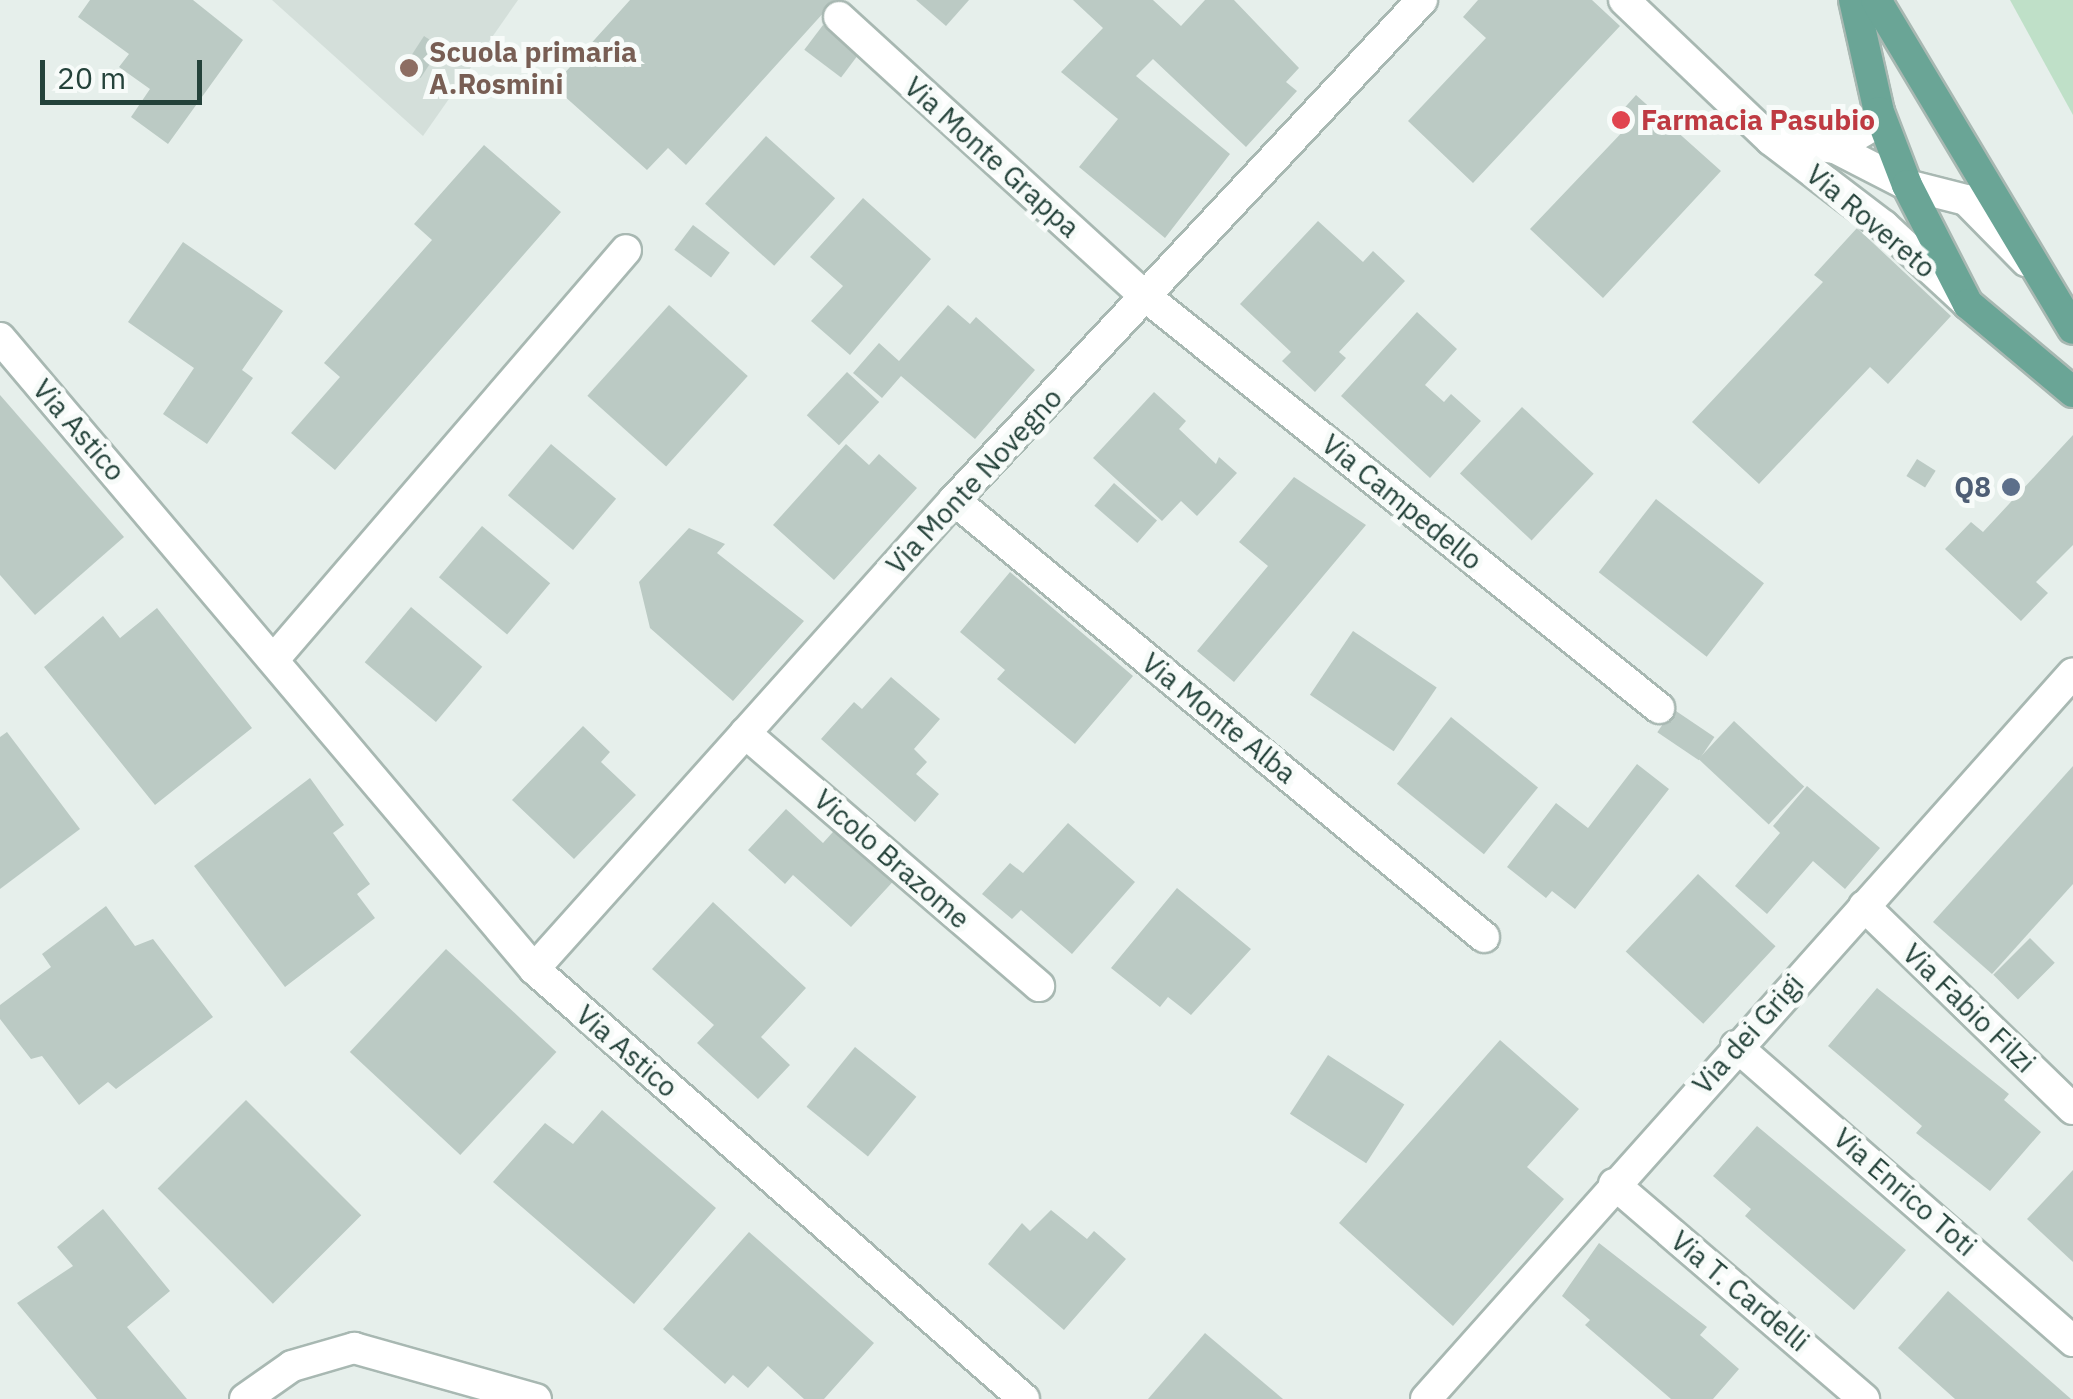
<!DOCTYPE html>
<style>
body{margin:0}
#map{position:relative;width:2073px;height:1399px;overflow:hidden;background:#e6efeb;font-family:"IBM Plex Sans",sans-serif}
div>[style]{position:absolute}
.built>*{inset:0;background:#d4dfda}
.green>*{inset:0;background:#bfe0c8}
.building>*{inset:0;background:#bbcac4;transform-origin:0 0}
.roads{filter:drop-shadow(2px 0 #a8b8b2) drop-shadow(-2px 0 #a8b8b2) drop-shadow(0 2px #a8b8b2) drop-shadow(0 -2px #a8b8b2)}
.street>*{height:30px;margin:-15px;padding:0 15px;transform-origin:15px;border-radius:15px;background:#fff}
.secondary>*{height:30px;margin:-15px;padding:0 15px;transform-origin:15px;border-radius:15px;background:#fff}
.primary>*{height:30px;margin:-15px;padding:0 15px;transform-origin:15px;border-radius:15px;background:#6aa596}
.dots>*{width:28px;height:28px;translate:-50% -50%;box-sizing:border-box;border:5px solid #f7fbf9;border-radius:50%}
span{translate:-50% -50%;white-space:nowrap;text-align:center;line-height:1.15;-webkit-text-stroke:10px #f7fbf9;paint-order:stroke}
.education-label{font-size:28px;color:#785e54;font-weight:700}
.left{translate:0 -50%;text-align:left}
.health-label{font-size:28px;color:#be3a42;font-weight:700}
.street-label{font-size:28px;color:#24423a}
.service-label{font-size:28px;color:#4e5e75;font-weight:700}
.right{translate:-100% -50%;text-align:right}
.scale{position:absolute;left:40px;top:60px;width:162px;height:45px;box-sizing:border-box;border:5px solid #24423a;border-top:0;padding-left:12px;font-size:30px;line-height:35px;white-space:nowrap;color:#24423a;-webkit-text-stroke:8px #f7fbf9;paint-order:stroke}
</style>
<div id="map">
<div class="built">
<i style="clip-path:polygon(272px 0,518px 0,423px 136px)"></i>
</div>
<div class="green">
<i style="clip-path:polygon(2010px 0,2073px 0,2073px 115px)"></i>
</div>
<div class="building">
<i style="clip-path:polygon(90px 0,193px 0,243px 40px,168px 144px,131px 117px,150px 89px,119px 67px,129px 54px,78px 17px)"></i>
<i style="clip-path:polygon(630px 0,835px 0,686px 165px,668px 148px,647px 170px,553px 86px)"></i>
<i style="clip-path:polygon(916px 0,969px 0,946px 26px)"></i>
<i style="clip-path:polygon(1073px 0,1153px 0,1181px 26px,1205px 0,1234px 0,1299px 68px,1286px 82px,1297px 91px,1246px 147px,1153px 59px,1136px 76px,1230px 154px,1165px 238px,1079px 167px,1118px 119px,1061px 72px,1103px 28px)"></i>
<i style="clip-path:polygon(1478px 0,1592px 0,1620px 26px,1473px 183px,1408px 121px,1486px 38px,1463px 17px)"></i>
<i style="left:823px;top:25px;width:46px;height:31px;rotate:37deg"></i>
<i style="left:424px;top:36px;width:20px;height:37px;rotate:33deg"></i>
<i style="clip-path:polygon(1636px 95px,1721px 171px,1603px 298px,1530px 229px,1629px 125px,1619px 114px)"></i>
<i style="left:766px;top:136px;width:93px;height:91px;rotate:42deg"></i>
<i style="clip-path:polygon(484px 145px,561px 212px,335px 470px,291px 433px,340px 377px,324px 363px,432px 240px,414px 224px)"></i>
<i style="clip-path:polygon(863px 198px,931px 259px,850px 355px,811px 321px,843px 286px,810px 257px)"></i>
<i style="clip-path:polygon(1318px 221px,1363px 262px,1373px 251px,1405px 281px,1339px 352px,1346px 358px,1315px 392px,1282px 361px,1291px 352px,1240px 304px)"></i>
<i style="left:693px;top:225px;width:46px;height:31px;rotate:37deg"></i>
<i style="clip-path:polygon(1857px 228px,1951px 316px,1888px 384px,1870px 367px,1759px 484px,1692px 422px,1823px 282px,1814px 275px)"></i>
<i style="clip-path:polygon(183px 242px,283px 311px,242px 370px,253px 378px,207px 444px,163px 414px,194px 368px,128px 322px)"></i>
<i style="left:669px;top:305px;width:106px;height:122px;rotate:42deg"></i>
<i style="clip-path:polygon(948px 305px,970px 324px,976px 317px,1035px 370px,975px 439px,901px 376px,882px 398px,853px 373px,879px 343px,899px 361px)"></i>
<i style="clip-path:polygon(1417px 312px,1457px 349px,1425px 385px,1444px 402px,1451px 394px,1481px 421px,1430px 478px,1341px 396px)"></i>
<i style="left:847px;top:372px;width:44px;height:59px;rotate:43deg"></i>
<i style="clip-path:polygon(1154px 392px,1186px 421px,1179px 429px,1216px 464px,1219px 457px,1237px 473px,1197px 516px,1181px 501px,1162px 521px,1093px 458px)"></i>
<i style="clip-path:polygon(0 395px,124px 537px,35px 615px,0 575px)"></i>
<i style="left:1522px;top:407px;width:98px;height:91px;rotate:43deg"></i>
<i style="clip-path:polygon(2073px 435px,2073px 545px,2036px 582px,2048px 593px,2021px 621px,1945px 549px,1971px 522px,1983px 532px)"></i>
<i style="left:551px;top:444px;width:85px;height:67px;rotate:40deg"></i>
<i style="clip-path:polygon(846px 444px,869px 465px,879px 454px,917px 488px,834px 580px,773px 525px)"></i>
<i style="left:1917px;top:459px;width:22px;height:20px;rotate:32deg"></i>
<i style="clip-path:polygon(1294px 477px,1366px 525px,1234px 682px,1197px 651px,1268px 566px,1239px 542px)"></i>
<i style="left:1114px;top:483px;width:57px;height:30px;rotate:41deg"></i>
<i style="left:1656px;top:499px;width:137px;height:93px;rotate:38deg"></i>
<i style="left:482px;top:526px;width:89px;height:67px;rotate:40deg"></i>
<i style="clip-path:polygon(689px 528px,725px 544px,717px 553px,804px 621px,733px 701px,650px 628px,639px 582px)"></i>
<i style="clip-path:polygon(1010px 572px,1133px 676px,1075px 744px,997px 679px,1005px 670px,960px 632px)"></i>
<i style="left:411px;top:607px;width:93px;height:72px;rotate:40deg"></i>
<i style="clip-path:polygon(157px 608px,252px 728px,155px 805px,44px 667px,103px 616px,120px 638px)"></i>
<i style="left:1353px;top:631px;width:101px;height:77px;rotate:34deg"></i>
<i style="clip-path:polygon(891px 677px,940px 719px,914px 749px,927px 762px,916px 774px,939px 794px,915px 822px,821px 739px,854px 702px,862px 709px)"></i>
<i style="left:1673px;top:709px;width:50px;height:28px;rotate:34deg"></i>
<i style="left:1451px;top:717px;width:112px;height:86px;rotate:39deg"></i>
<i style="left:1734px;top:721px;width:96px;height:52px;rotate:43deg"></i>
<i style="clip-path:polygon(583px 726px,610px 752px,601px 762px,636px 795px,574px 859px,512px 800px)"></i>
<i style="clip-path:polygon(7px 732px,80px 829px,0 889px,0 737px)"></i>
<i style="clip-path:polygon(1637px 764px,1669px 789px,1575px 909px,1552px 891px,1546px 898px,1507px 867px,1556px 803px,1588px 828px)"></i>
<i style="clip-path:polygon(2073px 766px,2073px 884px,1992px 974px,1933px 922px)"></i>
<i style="clip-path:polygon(310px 778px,344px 825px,333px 833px,370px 884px,357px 894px,375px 918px,285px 987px,194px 866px)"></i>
<i style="clip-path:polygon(1807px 786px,1880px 848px,1845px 889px,1813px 861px,1767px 914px,1735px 886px,1780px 833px,1773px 826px)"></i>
<i style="clip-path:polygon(786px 809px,823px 843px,841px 823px,899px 875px,851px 927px,793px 875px,785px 884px,748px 850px)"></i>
<i style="clip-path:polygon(1068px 823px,1135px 882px,1072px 954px,1021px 910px,1012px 919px,982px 894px,1010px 863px,1023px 873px)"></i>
<i style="left:1698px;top:874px;width:106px;height:106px;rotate:43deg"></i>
<i style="clip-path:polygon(1177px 888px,1251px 949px,1191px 1015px,1168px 997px,1160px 1007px,1111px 968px)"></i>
<i style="clip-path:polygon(713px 902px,806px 988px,761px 1037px,790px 1065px,758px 1099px,697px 1043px,714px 1025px,652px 969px)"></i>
<i style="clip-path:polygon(106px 906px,135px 946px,153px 939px,213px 1017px,116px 1089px,108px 1082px,79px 1105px,42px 1056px,31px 1059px,0 1019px,0 1005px,51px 967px,42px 954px)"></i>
<i style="left:2030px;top:938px;width:35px;height:52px;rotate:45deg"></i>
<i style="left:446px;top:949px;width:151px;height:141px;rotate:43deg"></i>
<i style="clip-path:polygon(1877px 988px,2009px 1094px,2004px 1100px,2041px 1132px,1990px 1191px,1916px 1133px,1922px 1126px,1828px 1046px)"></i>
<i style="clip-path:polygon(1500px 1040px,1579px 1109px,1527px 1167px,1564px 1199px,1453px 1326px,1339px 1223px)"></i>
<i style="left:855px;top:1047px;width:79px;height:77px;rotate:39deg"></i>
<i style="left:1328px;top:1055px;width:91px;height:70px;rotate:33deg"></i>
<i style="left:246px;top:1100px;width:163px;height:125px;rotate:45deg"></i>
<i style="clip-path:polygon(602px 1110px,716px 1208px,634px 1304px,493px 1182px,545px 1123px,573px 1144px)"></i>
<i style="clip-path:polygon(1757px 1126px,1906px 1250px,1854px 1310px,1745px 1216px,1751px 1209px,1713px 1176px)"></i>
<i style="clip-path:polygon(2073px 1170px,2073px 1262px,2027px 1219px)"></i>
<i style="clip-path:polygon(103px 1209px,170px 1291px,127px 1327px,187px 1399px,97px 1399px,17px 1303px,73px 1266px,57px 1247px)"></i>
<i style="clip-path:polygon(1051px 1210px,1087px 1239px,1094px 1231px,1126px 1259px,1064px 1330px,988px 1264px,1022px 1223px,1030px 1231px)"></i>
<i style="clip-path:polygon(749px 1232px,874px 1343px,824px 1399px,804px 1399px,768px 1366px,748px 1388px,733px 1375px,725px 1384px,663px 1329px)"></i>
<i style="clip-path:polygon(1599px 1243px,1707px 1327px,1700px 1335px,1739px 1369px,1713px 1399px,1671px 1399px,1585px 1325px,1590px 1320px,1562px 1296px)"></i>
<i style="clip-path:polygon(1948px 1291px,2071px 1399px,1955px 1399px,1898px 1348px)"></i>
<i style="clip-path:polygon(1205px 1333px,1283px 1399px,1148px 1399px)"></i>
</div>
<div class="roads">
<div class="street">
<i style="left:839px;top:17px;width:414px;rotate:42.4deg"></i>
<i style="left:1145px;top:296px;width:659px;rotate:38.71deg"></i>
<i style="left:0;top:338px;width:827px;rotate:49.76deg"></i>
<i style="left:534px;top:969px;width:652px;rotate:41.27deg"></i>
<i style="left:954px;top:500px;width:687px;rotate:39.51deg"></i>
<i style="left:275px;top:658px;width:538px;rotate:-49.29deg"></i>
<i style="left:745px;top:733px;width:388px;rotate:40.7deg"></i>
<i style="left:1864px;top:906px;width:291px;rotate:44.2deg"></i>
<i style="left:534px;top:969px;width:630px;rotate:-48.15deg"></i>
<i style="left:954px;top:500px;width:685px;rotate:-46.89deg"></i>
<i style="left:1736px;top:1046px;width:448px;rotate:41.2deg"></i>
<i style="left:1614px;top:1184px;width:330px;rotate:40.7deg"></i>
<i style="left:245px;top:1399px;width:57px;rotate:-35.1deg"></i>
<i style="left:292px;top:1366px;width:65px;rotate:-16.2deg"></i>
<i style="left:354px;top:1348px;width:189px;rotate:15.7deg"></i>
<i style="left:1426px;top:1399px;width:972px;rotate:-48.29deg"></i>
</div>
<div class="secondary">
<i style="left:1624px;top:0;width:203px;rotate:43.6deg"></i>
<i style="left:1771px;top:140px;width:142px;rotate:37.3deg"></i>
<i style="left:1884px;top:226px;width:112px;rotate:42.8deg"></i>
<i style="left:1774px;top:140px;width:62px;rotate:7.5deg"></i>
<i style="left:1835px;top:148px;width:81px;rotate:27.2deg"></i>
<i style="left:1907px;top:185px;width:61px;rotate:14.3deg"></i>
<i style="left:1966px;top:200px;width:86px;rotate:45.5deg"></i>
<i style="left:1835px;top:148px;width:45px;rotate:-30.5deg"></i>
<i style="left:1874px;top:125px;width:14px;rotate:-69deg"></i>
</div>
<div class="primary">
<i style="left:1854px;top:0;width:115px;rotate:77.4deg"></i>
<i style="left:1879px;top:112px;width:78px;rotate:69deg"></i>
<i style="left:1907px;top:185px;width:134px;rotate:62.9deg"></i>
<i style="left:1968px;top:304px;width:137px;rotate:40deg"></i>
<i style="left:1876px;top:0;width:383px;rotate:59.1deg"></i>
</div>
</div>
<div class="dots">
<i style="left:409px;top:68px;background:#8d6e63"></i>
<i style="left:1621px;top:120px;background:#e0444e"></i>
<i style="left:2011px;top:487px;background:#5c6f8a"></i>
</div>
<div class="education-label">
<span class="left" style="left:429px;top:68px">Scuola primaria<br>A.Rosmini</span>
</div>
<div class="health-label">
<span class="left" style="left:1641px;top:120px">Farmacia Pasubio</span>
</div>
<div class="street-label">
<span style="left:992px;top:157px;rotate:42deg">Via Monte Grappa</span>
<span style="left:1871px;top:221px;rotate:40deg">Via Rovereto</span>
<span style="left:79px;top:430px;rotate:49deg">Via Astico</span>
<span style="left:974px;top:481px;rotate:-47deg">Via Monte Novegno</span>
<span style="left:1402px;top:502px;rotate:39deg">Via Campedello</span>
<span style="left:1219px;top:718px;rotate:39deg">Via Monte Alba</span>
<span style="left:892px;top:859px;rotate:41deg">Vicolo Brazome</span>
<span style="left:1969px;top:1008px;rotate:44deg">Via Fabio Filzi</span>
<span style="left:1748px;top:1034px;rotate:-48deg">Via dei Grigi</span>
<span style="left:627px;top:1051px;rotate:41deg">Via Astico</span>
<span style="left:1905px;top:1192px;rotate:41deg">Via Enrico Toti</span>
<span style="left:1740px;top:1291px;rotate:40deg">Via T. Cardelli</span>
</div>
<div class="service-label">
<span class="right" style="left:1991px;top:487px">Q8</span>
</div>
<div class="scale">20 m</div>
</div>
